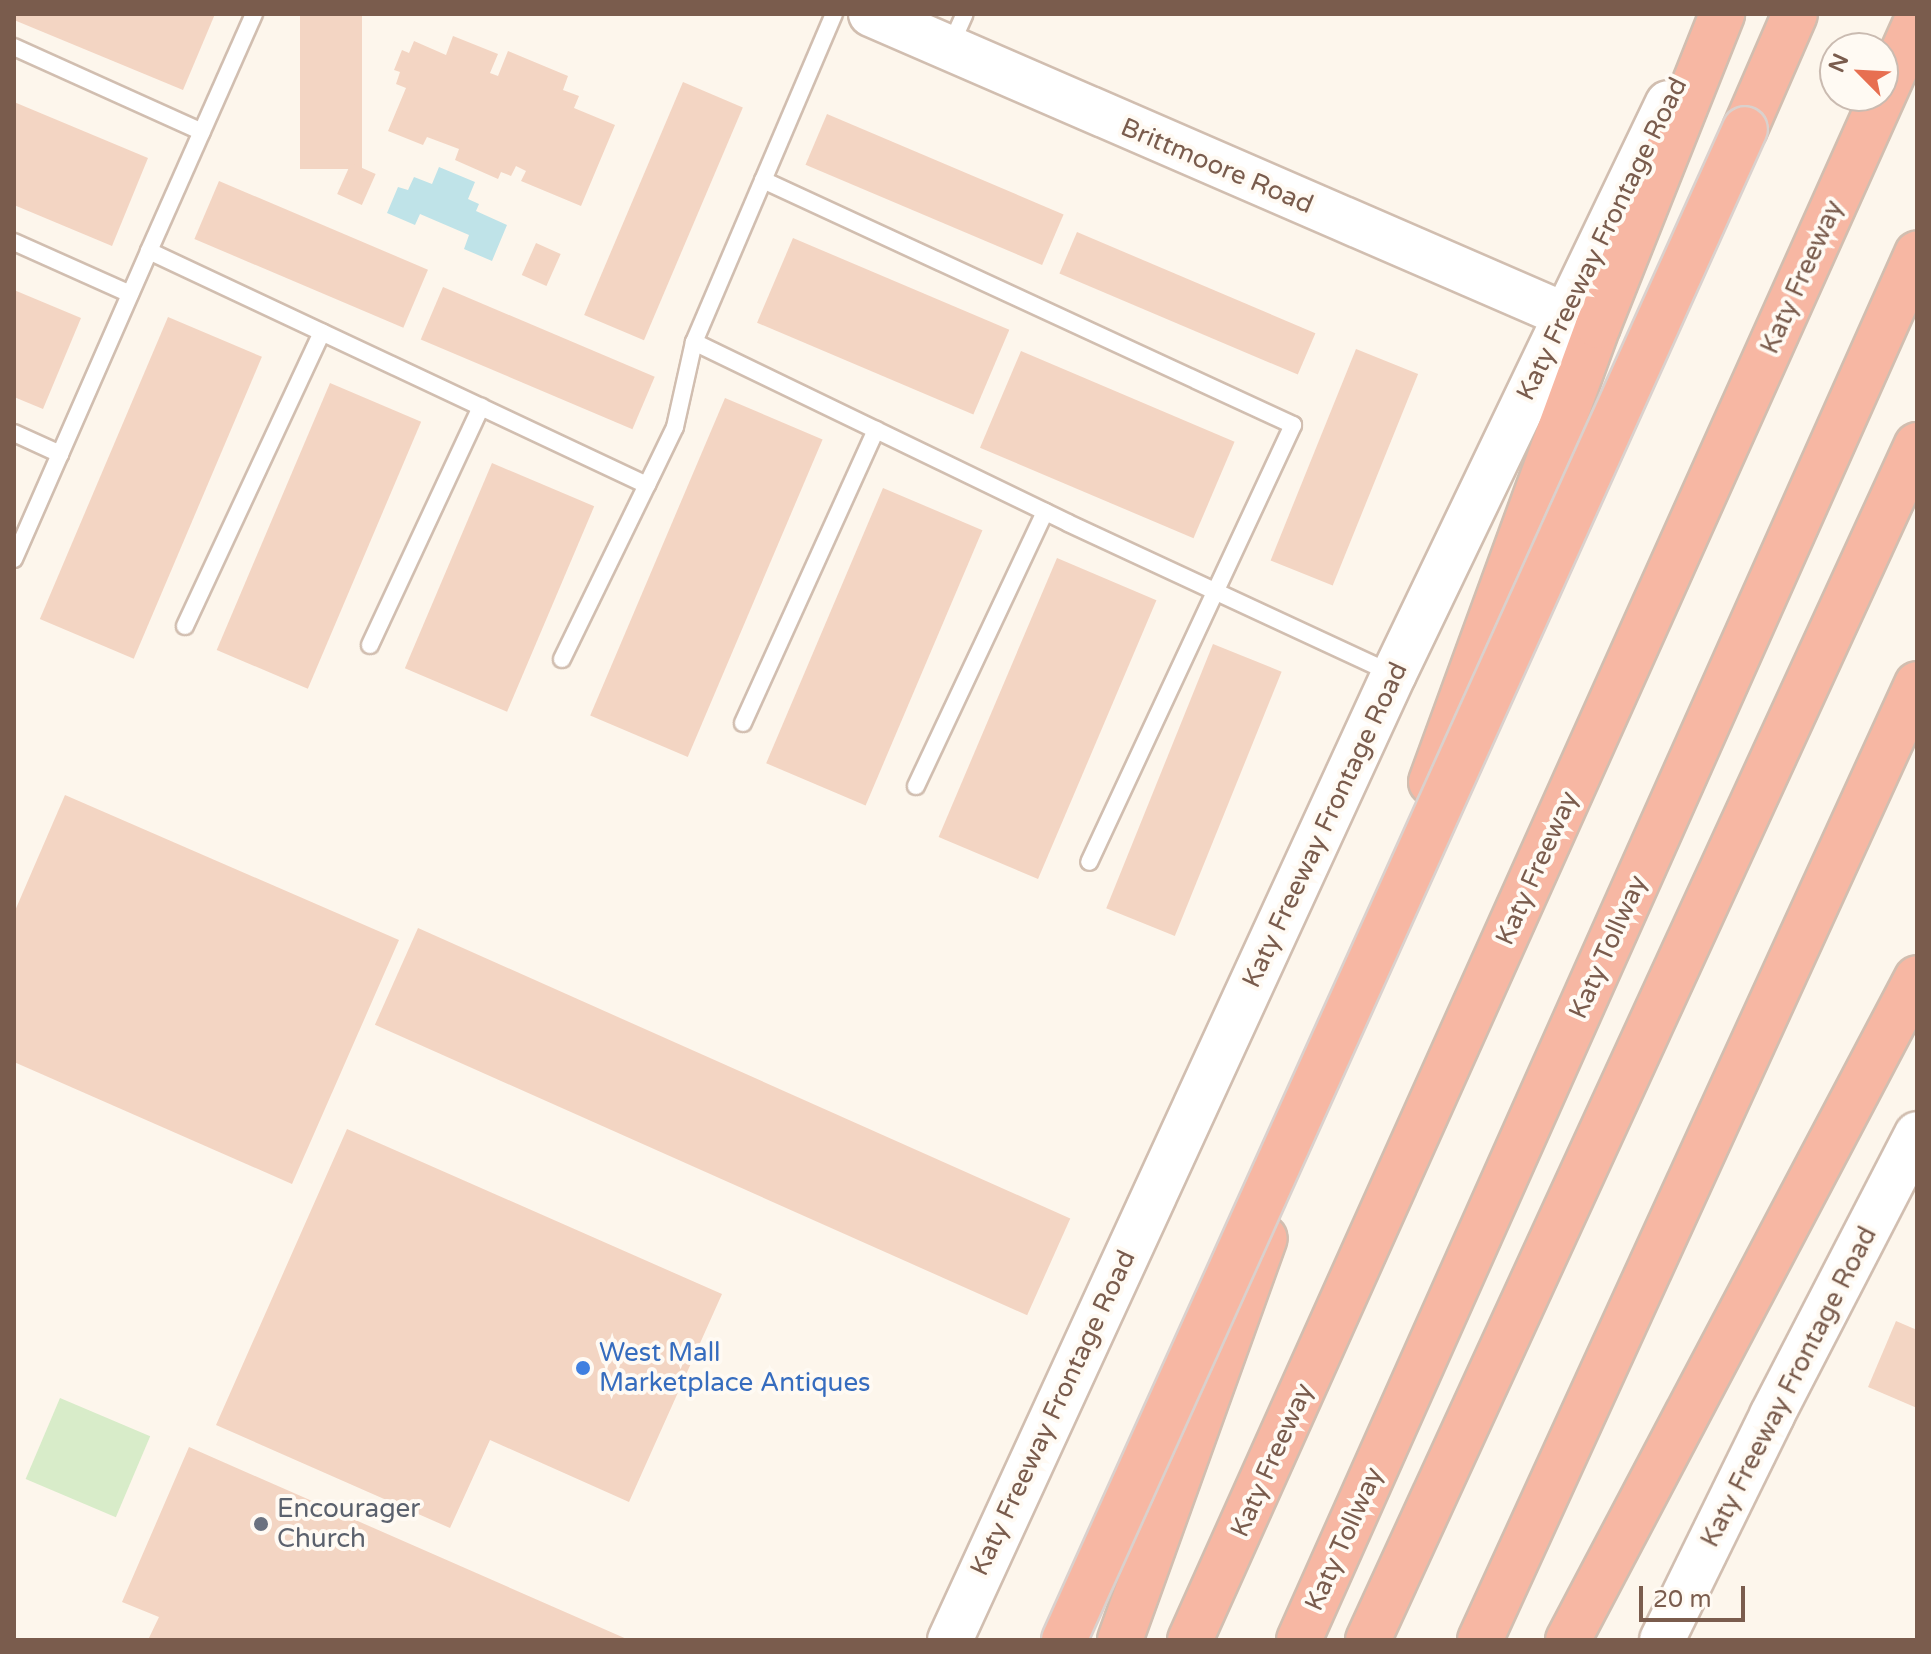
<!DOCTYPE html>
<style>
body{margin:0}
#map{position:relative;width:1931px;height:1654px;overflow:hidden;background:#fdf6ec;font-family:"Varela Round",sans-serif}
div>[style]{position:absolute}
.green>*{inset:0;background:#d8ecc9;transform-origin:0 0}
.water>*{inset:0;background:#bfe3e8}
.building>*{inset:0;background:#f3d5c3;transform-origin:0 0}
.roads{filter:drop-shadow(2px 0 #d1beb0) drop-shadow(-2px 0 #d1beb0) drop-shadow(0 2px #d1beb0) drop-shadow(0 -2px #d1beb0)}
.lane>*{height:16px;margin:-8px;padding:0 8px;transform-origin:8px;border-radius:8px;background:#fff}
.secondary>*{height:44px;margin:-22px;padding:0 22px;transform-origin:22px;border-radius:22px;background:#fff}
.highway>*{height:44px;margin:-22px;padding:0 22px;transform-origin:22px;border-radius:22px;background:#f7b7a3}
.bridges{filter:drop-shadow(2px 0 #dad1cd) drop-shadow(-2px 0 #dad1cd) drop-shadow(0 2px #dad1cd) drop-shadow(0 -2px #dad1cd)}
.highway-bridge>*{height:44px;margin:-22px;padding:0 22px;transform-origin:22px;border-radius:22px;background:#f7b7a3}
.dots>*{width:22px;height:22px;translate:-50% -50%;box-sizing:border-box;border:4px solid #fffaf3;border-radius:50%}
span{translate:-50% -50%;white-space:nowrap;text-align:center;line-height:1.15;-webkit-text-stroke:8px #fffaf3;paint-order:stroke}
.street-label{font-size:26px;color:#7a5c4d}
.shop-label{font-size:26px;color:#366cbe}
.left{translate:0 -50%;text-align:left}
.worship-label{font-size:26px;color:#5b616d}
.frame{position:absolute;inset:0;border:16px solid #7a5c4d;pointer-events:none}
.north{position:absolute;left:1819px;top:32px;width:80px;height:80px;box-sizing:border-box;background:#fffaf3;border:2px solid #cabbb1;border-radius:50%;rotate:294deg;font-size:22px;font-weight:700;line-height:32px;text-align:center;color:#7a5c4d}
.north::after{content:'';display:block;margin:auto;width:28px;height:36px;background:#e76f51;clip-path:polygon(50% 0,100% 100%,50% 72%,0 100%)}
.scale{position:absolute;left:1639px;top:1586px;width:106px;height:36px;box-sizing:border-box;border:4px solid #7a5c4d;border-top:0;padding-left:10px;font-size:24px;line-height:28px;white-space:nowrap;color:#7a5c4d;-webkit-text-stroke:6px #fffaf3;paint-order:stroke}
</style>
<div id="map">
<div class="green">
<i style="left:60px;top:1398px;width:98px;height:88px;rotate:23deg"></i>
</div>
<div class="water">
<i style="clip-path:polygon(439px 167px,475px 182px,468px 199px,479px 204px,476px 211px,507px 225px,492px 261px,464px 249px,469px 235px,420px 214px,415px 225px,387px 213px,398px 187px,408px 190px,414px 177px,432px 184px)"></i>
</div>
<div class="building">
<i style="clip-path:polygon(14px 14px,215px 14px,183px 90px,14px 20px)"></i>
<i style="left:300px;top:14px;width:62px;height:155px"></i>
<i style="clip-path:polygon(453px 36px,498px 54px,490px 73px,498px 76px,508px 51px,568px 76px,563px 90px,579px 96px,574px 108px,615px 125px,581px 206px,521px 181px,526px 171px,516px 166px,511px 176px,501px 172px,498px 179px,455px 160px,459px 149px,427px 137px,423px 145px,388px 131px,406px 88px,396px 84px,400px 72px,394px 70px,402px 50px,409px 53px,414px 41px,446px 55px)"></i>
<i style="left:683px;top:82px;width:65px;height:253px;rotate:23deg"></i>
<i style="clip-path:polygon(14px 102px,148px 158px,112px 246px,14px 205px)"></i>
<i style="left:827px;top:114px;width:257px;height:55px;rotate:23deg"></i>
<i style="left:351px;top:163px;width:27px;height:34px;rotate:24deg"></i>
<i style="left:219px;top:181px;width:227px;height:63px;rotate:23deg"></i>
<i style="left:1077px;top:232px;width:259px;height:45px;rotate:23deg"></i>
<i style="left:793px;top:238px;width:235px;height:92px;rotate:23deg"></i>
<i style="left:536px;top:243px;width:27px;height:35px;rotate:24deg"></i>
<i style="left:443px;top:287px;width:230px;height:57px;rotate:23deg"></i>
<i style="clip-path:polygon(14px 290px,81px 318px,43px 409px,14px 397px)"></i>
<i style="left:168px;top:317px;width:102px;height:328px;rotate:23deg"></i>
<i style="left:1356px;top:349px;width:67px;height:228px;rotate:22deg"></i>
<i style="left:1021px;top:351px;width:232px;height:105px;rotate:23deg"></i>
<i style="left:330px;top:383px;width:99px;height:290px;rotate:23deg"></i>
<i style="left:725px;top:398px;width:106px;height:345px;rotate:23deg"></i>
<i style="left:492px;top:463px;width:111px;height:223px;rotate:23deg"></i>
<i style="left:883px;top:488px;width:108px;height:299px;rotate:23deg"></i>
<i style="left:1057px;top:558px;width:108px;height:303px;rotate:23deg"></i>
<i style="left:1213px;top:644px;width:74px;height:285px;rotate:22deg"></i>
<i style="clip-path:polygon(65px 795px,399px 940px,292px 1184px,14px 1062px,14px 913px)"></i>
<i style="left:418px;top:928px;width:714px;height:106px;rotate:24deg"></i>
<i style="clip-path:polygon(347px 1129px,722px 1294px,629px 1502px,490px 1440px,450px 1528px,216px 1425px)"></i>
<i style="clip-path:polygon(1896px 1321px,1917px 1330px,1917px 1408px,1868px 1387px)"></i>
<i style="clip-path:polygon(189px 1447px,629px 1640px,148px 1640px,159px 1617px,122px 1602px)"></i>
</div>
<div class="roads">
<div class="lane">
<i style="left:254px;top:14px;width:259px;rotate:113.9deg"></i>
<i style="left:149px;top:251px;width:550px;rotate:25.17deg"></i>
<i style="left:647px;top:485px;width:64px;rotate:-64.2deg"></i>
<i style="left:675px;top:427px;width:87px;rotate:-77.4deg"></i>
<i style="left:834px;top:14px;width:357px;rotate:113.1deg"></i>
<i style="left:694px;top:342px;width:415px;rotate:25.8deg"></i>
<i style="left:1068px;top:523px;width:358px;rotate:24.9deg"></i>
<i style="left:14px;top:47px;width:206px;rotate:24.3deg"></i>
<i style="left:950px;top:47px;width:36px;rotate:-66deg"></i>
<i style="left:763px;top:180px;width:584px;rotate:24.81deg"></i>
<i style="left:1293px;top:425px;width:482px;rotate:115deg"></i>
<i style="left:14px;top:242px;width:127px;rotate:24.1deg"></i>
<i style="left:14px;top:433px;width:51px;rotate:24.5deg"></i>
<i style="left:14px;top:559px;width:336px;rotate:-66.3deg"></i>
<i style="left:185px;top:626px;width:324px;rotate:-65deg"></i>
<i style="left:370px;top:645px;width:263px;rotate:-65deg"></i>
<i style="left:562px;top:659px;width:194px;rotate:-64deg"></i>
<i style="left:743px;top:723px;width:322px;rotate:-65.6deg"></i>
<i style="left:916px;top:786px;width:303px;rotate:-64.8deg"></i>
</div>
<div class="secondary">
<i style="left:871px;top:14px;width:756px;rotate:23.45deg"></i>
<i style="left:950px;top:1640px;width:1063px;rotate:-65.32deg"></i>
<i style="left:1394px;top:674px;width:633px;rotate:-64.37deg"></i>
<i style="left:1662px;top:1640px;width:250px;rotate:-63.9deg"></i>
<i style="left:1772px;top:1415px;width:316px;rotate:-62.7deg"></i>
</div>
<div class="highway">
<i style="left:1745px;top:129px;width:125px;rotate:-66.5deg"></i>
<i style="left:1431px;top:782px;width:486px;rotate:-69.9deg"></i>
<i style="left:1598px;top:326px;width:336px;rotate:-68.3deg"></i>
<i style="left:1120px;top:1640px;width:427px;rotate:-70.2deg"></i>
<i style="left:1190px;top:1640px;width:1776px;rotate:-65.83deg"></i>
<i style="left:1299px;top:1640px;width:1518px;rotate:-65.97deg"></i>
<i style="left:1368px;top:1640px;width:1315px;rotate:-65.33deg"></i>
<i style="left:1480px;top:1640px;width:1051px;rotate:-65.43deg"></i>
<i style="left:1568px;top:1640px;width:748px;rotate:-62.2deg"></i>
</div>
</div>
<div class="bridges">
<div class="highway-bridge">
<i style="left:1064px;top:1640px;width:1657px;rotate:-65.74deg"></i>
</div>
</div>
<div class="dots">
<i style="left:583px;top:1368px;background:#3f7fe0"></i>
<i style="left:261px;top:1524px;background:#6b7280"></i>
</div>
<div class="street-label">
<span style="left:1217px;top:166px;rotate:23deg">Brittmoore Road</span>
<span style="left:1602px;top:239px;rotate:-64deg">Katy Freeway Frontage Road</span>
<span style="left:1802px;top:277px;rotate:-66deg">Katy Freeway</span>
<span style="left:1325px;top:825px;rotate:-65deg">Katy Freeway Frontage Road</span>
<span style="left:1537px;top:868px;rotate:-66deg">Katy Freeway</span>
<span style="left:1608px;top:947px;rotate:-66deg">Katy Tollway</span>
<span style="left:1789px;top:1387px;rotate:-63deg">Katy Freeway Frontage Road</span>
<span style="left:1053px;top:1413px;rotate:-65deg">Katy Freeway Frontage Road</span>
<span style="left:1272px;top:1460px;rotate:-66deg">Katy Freeway</span>
<span style="left:1344px;top:1539px;rotate:-66deg">Katy Tollway</span>
</div>
<div class="shop-label">
<span class="left" style="left:599px;top:1368px">West Mall<br>Marketplace Antiques</span>
</div>
<div class="worship-label">
<span class="left" style="left:277px;top:1524px">Encourager<br>Church</span>
</div>
<div class="frame"></div>
<div class="north">N</div>
<div class="scale">20 m</div>
</div>
